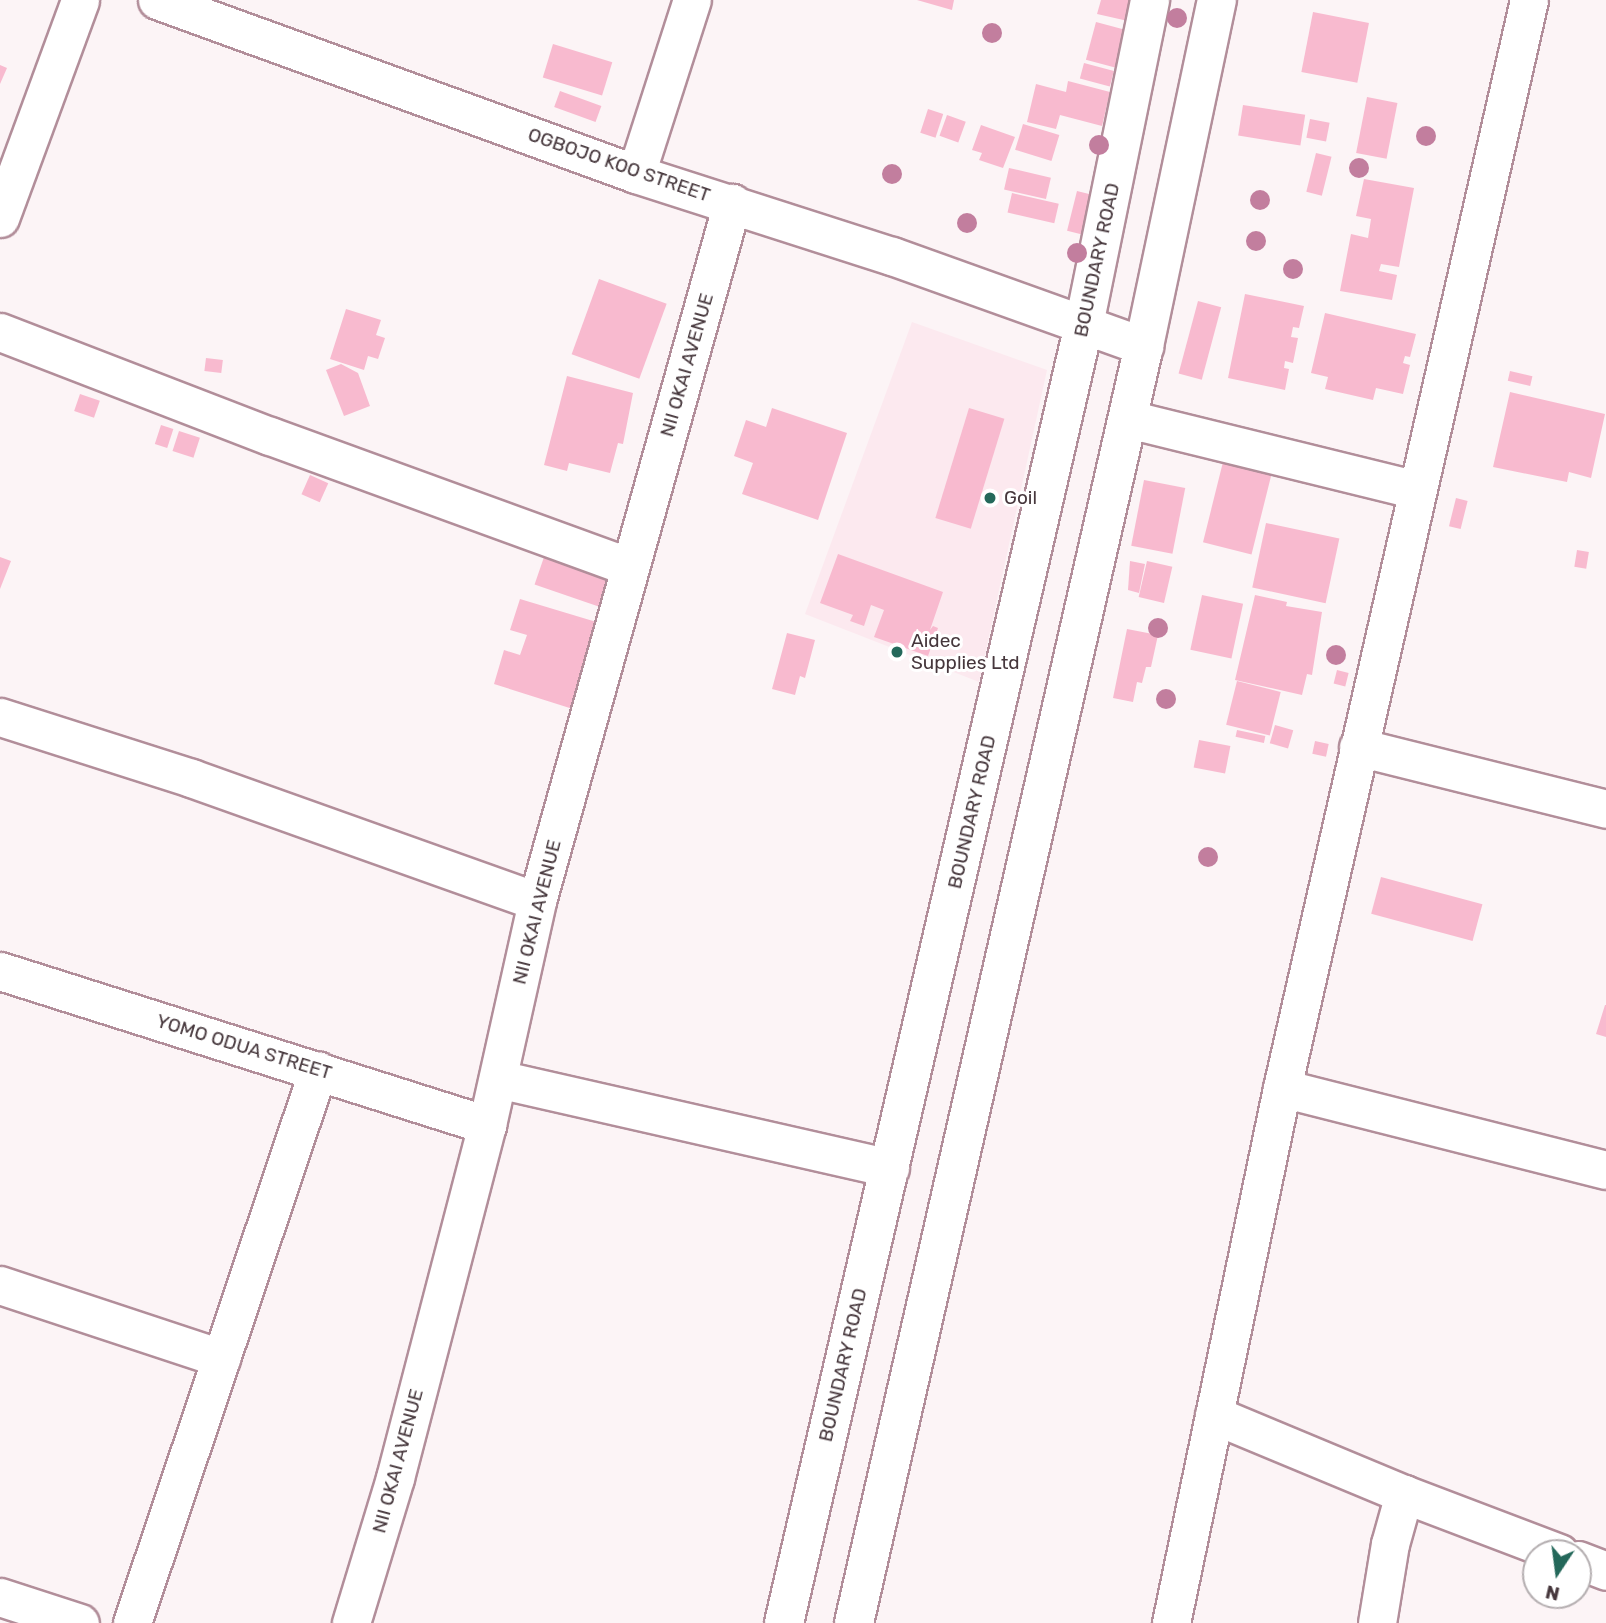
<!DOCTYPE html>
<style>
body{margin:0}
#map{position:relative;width:1606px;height:1623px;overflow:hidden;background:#fcf4f6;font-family:Rubik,sans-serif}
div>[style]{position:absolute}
.built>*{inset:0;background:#fce9ef}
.building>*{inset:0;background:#f8bacf;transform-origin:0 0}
.roads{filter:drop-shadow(2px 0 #b28e9a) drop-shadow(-2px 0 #b28e9a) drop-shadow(0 2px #b28e9a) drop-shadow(0 -2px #b28e9a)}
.street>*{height:37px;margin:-18.5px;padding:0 18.5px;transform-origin:18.5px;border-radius:18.5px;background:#fff}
.secondary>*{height:38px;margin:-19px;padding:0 19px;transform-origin:19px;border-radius:19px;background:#fff}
.trees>*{width:20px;height:20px;margin:-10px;border-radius:50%;background:#c27e9e}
.dots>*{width:19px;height:19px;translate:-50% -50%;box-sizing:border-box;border:4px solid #fff;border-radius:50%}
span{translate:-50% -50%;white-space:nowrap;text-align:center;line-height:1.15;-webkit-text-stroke:6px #fff;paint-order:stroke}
.street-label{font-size:19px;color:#46373c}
.poi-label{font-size:19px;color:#46373c}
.left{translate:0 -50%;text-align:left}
.north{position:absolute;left:1522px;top:1539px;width:70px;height:70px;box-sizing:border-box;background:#fff;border:2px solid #b5afb1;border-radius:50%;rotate:193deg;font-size:19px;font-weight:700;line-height:28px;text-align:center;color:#46373c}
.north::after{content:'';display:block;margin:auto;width:24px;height:32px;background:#24685a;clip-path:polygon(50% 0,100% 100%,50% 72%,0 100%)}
</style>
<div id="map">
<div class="built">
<i style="clip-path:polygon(912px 322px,1047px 370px,979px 682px,805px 614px)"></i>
</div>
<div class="building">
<i style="clip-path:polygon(917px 0,954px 0,952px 10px)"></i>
<i style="clip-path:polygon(1101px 0,1130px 0,1128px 21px,1097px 14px)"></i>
<i style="left:1313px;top:12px;width:57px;height:61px;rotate:11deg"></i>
<i style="left:1096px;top:22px;width:31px;height:39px;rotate:15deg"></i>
<i style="left:553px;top:44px;width:62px;height:35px;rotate:17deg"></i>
<i style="left:1084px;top:63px;width:31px;height:16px;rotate:15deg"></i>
<i style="clip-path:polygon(0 65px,7px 68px,0 84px)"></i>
<i style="clip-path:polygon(1068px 81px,1110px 92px,1102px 126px,1060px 115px,1056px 129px,1027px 122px,1036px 84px,1066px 92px)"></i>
<i style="left:560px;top:91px;width:44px;height:17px;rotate:20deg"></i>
<i style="left:1367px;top:97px;width:31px;height:57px;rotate:11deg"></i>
<i style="left:1243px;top:105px;width:63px;height:31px;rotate:9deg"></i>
<i style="left:928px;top:109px;width:16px;height:25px;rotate:18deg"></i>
<i style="left:947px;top:115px;width:20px;height:22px;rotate:20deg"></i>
<i style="left:1310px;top:119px;width:20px;height:19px;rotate:11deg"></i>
<i style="left:1023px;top:124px;width:38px;height:27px;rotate:17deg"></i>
<i style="clip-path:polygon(981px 125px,1015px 137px,1003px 168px,979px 160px,982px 153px,972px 150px)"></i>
<i style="left:1316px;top:153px;width:16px;height:40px;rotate:14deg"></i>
<i style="left:1009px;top:168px;width:43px;height:22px;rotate:13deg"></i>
<i style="clip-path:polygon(1364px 179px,1414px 188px,1399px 267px,1381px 264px,1379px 271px,1397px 275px,1392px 300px,1340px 291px,1351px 234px,1368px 238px,1371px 219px,1356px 216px)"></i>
<i style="left:1077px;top:191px;width:29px;height:41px;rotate:14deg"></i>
<i style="left:1012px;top:193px;width:48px;height:20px;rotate:13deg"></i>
<i style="left:599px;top:279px;width:72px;height:80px;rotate:20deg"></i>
<i style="clip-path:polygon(1245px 294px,1304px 306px,1299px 328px,1293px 327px,1291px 337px,1298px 338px,1293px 363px,1285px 361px,1284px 368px,1289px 369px,1285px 390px,1228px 378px)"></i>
<i style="left:1198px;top:301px;width:24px;height:75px;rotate:15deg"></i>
<i style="clip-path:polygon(346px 309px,381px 320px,376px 335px,385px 338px,378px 359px,368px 356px,364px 370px,330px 359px)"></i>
<i style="clip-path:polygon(1325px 313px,1416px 334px,1410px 357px,1405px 356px,1403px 363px,1410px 365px,1403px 394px,1376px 388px,1373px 400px,1325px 389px,1328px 377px,1311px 373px)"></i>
<i style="left:206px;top:358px;width:17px;height:13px;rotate:7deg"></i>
<i style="clip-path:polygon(341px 364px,358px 373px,370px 406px,344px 416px,326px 370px)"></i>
<i style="left:1510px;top:371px;width:23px;height:10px;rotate:13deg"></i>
<i style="clip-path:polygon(567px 376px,633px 393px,623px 444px,618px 443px,610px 473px,569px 463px,567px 471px,544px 465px)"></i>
<i style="clip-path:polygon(1510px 392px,1605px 414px,1591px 478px,1569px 472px,1567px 482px,1493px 467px)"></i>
<i style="left:80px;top:394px;width:21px;height:18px;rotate:19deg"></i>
<i style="clip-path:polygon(772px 408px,847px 433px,818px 520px,742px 494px,753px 463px,734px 456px,746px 420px,766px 427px)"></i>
<i style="left:969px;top:408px;width:37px;height:115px;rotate:17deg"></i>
<i style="left:161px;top:425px;width:13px;height:20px;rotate:18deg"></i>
<i style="left:179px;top:431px;width:22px;height:21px;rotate:18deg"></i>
<i style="left:1225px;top:454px;width:50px;height:91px;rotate:14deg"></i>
<i style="left:310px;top:475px;width:20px;height:21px;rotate:24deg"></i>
<i style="left:1144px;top:480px;width:42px;height:67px;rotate:11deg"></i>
<i style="left:1456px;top:498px;width:12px;height:29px;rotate:14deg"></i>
<i style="left:1266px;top:523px;width:75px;height:66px;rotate:12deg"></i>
<i style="left:1577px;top:550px;width:12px;height:17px;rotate:9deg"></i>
<i style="clip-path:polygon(838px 554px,943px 592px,930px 630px,933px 626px,938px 628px,928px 656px,874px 637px,884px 610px,871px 605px,864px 626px,850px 621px,853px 615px,820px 603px)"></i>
<i style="clip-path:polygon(0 557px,11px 561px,0 589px)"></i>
<i style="left:544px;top:557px;width:70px;height:29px;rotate:19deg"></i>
<i style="clip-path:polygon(1130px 561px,1145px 564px,1139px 593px,1128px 590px)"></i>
<i style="left:1147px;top:561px;width:26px;height:37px;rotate:13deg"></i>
<i style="left:1202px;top:595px;width:42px;height:56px;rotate:12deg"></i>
<i style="clip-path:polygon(1255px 595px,1287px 602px,1286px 606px,1322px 612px,1312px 675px,1307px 674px,1302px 695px,1235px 680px)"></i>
<i style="clip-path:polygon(520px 599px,603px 624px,576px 710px,494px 684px,504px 650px,520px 655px,527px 635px,510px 630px)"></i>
<i style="clip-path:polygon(1127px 629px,1158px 635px,1151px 667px,1146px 667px,1142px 683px,1137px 682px,1133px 702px,1113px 698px)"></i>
<i style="clip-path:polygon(787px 633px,815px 640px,805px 678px,800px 676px,795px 695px,772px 689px)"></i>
<i style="left:1337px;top:670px;width:12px;height:14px;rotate:14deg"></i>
<i style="left:1237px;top:681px;width:45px;height:45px;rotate:14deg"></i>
<i style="left:1275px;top:725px;width:19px;height:19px;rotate:16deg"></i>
<i style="left:1237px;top:730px;width:29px;height:7px;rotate:12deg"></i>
<i style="left:1199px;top:740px;width:32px;height:28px;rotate:11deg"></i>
<i style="left:1315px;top:741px;width:14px;height:13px;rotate:12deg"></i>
<i style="left:1381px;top:877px;width:105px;height:38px;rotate:15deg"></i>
<i style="clip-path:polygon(1605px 1005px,1606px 1005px,1606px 1037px,1596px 1034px)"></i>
</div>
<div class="roads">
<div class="street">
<i style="left:157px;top:0;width:510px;rotate:19.96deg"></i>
<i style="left:636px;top:174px;width:269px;rotate:17.8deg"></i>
<i style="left:892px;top:256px;width:268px;rotate:19.7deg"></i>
<i style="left:636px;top:174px;width:183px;rotate:-72.2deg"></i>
<i style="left:0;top:218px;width:232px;rotate:-69.8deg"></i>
<i style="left:0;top:332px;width:289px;rotate:21.1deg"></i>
<i style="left:270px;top:436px;width:383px;rotate:20deg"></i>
<i style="left:1128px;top:419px;width:297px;rotate:13.8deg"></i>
<i style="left:0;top:717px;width:201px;rotate:17.7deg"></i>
<i style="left:191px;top:778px;width:367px;rotate:19.6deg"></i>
<i style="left:1358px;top:747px;width:256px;rotate:14deg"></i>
<i style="left:0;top:971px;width:511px;rotate:17.55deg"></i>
<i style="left:498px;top:1079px;width:402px;rotate:12.8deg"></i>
<i style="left:1282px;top:1088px;width:334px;rotate:14.2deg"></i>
<i style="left:0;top:1285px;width:233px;rotate:18.3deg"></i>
<i style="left:1214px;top:1415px;width:206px;rotate:22.6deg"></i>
<i style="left:1404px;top:1494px;width:166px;rotate:20.8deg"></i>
<i style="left:1578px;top:1560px;width:30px;rotate:21deg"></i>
<i style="left:0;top:1597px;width:84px;rotate:18deg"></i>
<i style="left:132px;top:1623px;width:583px;rotate:-71.41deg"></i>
<i style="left:351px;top:1623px;width:152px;rotate:-73.1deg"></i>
<i style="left:395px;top:1478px;width:365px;rotate:-75.4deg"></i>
<i style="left:487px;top:1125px;width:230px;rotate:-77.4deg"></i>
<i style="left:537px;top:901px;width:725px;rotate:-74.39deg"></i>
<i style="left:1171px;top:1623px;width:546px;rotate:-78.28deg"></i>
<i style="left:1282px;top:1088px;width:1116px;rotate:-77.21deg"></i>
<i style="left:1377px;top:1623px;width:80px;rotate:-80.7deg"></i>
<i style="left:1390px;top:1544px;width:52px;rotate:-74.4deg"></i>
</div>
<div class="secondary">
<i style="left:784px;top:1623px;width:1332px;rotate:-76.99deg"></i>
<i style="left:1084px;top:325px;width:332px;rotate:-78.5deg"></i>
<i style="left:854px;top:1623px;width:1310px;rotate:-77.21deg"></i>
<i style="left:1144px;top:346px;width:354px;rotate:-78.1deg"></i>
</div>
</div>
<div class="trees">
<i style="left:1177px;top:18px"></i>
<i style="left:992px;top:33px"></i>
<i style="left:1426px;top:136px"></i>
<i style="left:1099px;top:145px"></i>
<i style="left:1359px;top:168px"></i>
<i style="left:892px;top:174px"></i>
<i style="left:1260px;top:200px"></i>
<i style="left:967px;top:223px"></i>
<i style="left:1256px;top:241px"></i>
<i style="left:1077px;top:253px"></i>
<i style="left:1293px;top:269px"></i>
<i style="left:1158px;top:628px"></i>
<i style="left:1336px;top:655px"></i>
<i style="left:1166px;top:699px"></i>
<i style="left:1208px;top:857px"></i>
</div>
<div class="dots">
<i style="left:990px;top:498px;background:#24685a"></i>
<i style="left:897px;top:652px;background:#24685a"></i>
</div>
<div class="street-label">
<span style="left:619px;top:165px;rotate:19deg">OGBOJO KOO STREET</span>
<span style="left:1097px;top:260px;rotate:-78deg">BOUNDARY ROAD</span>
<span style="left:687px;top:365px;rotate:-74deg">NII OKAI AVENUE</span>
<span style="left:972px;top:812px;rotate:-77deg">BOUNDARY ROAD</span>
<span style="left:537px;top:912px;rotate:-76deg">NII OKAI AVENUE</span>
<span style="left:244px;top:1047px;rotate:17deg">YOMO ODUA STREET</span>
<span style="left:843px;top:1365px;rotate:-77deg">BOUNDARY ROAD</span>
<span style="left:398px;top:1461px;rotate:-75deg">NII OKAI AVENUE</span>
</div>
<div class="poi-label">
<span class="left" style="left:1004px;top:498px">Goil</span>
<span class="left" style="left:911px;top:652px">Aidec<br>Supplies Ltd</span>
</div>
<div class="north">N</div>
</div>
